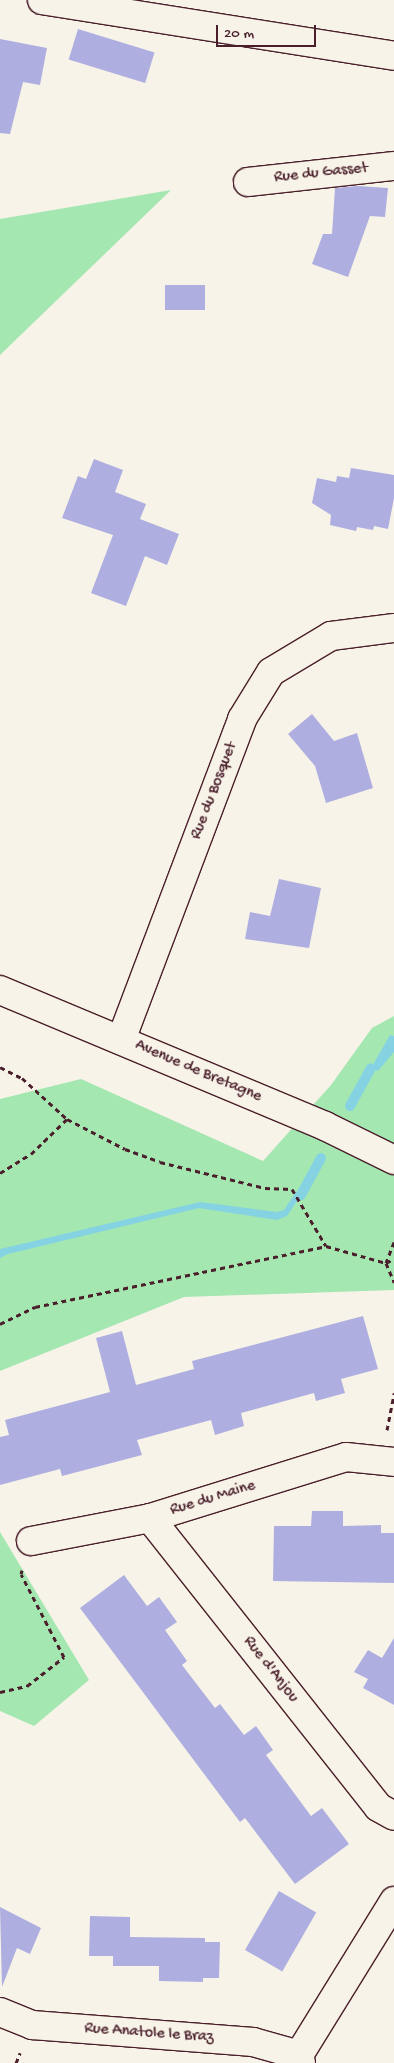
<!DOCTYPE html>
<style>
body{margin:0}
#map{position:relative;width:394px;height:2063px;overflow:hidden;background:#f7f3e8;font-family:"Gochi Hand",sans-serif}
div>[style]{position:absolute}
.green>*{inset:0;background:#a4e7b1}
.water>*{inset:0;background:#85d3e2}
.stream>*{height:10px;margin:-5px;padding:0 5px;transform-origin:5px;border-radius:5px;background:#85d3e2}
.building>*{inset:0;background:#aeafe0;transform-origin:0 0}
.path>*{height:3px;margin-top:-1.5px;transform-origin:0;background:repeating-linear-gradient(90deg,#4a1f2b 0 5px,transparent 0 9px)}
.roads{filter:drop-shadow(1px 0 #4a1f2b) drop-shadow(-1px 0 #4a1f2b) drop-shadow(0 1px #4a1f2b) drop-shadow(0 -1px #4a1f2b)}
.minor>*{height:28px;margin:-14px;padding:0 14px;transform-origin:14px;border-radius:14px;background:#f7f3e8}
span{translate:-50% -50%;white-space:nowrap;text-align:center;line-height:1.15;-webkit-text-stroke:4px #f7f3e8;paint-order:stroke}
.street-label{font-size:16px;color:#4a1f2b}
.scale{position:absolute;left:216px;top:25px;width:100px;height:22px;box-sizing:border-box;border:2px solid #4a1f2b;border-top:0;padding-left:6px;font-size:15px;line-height:18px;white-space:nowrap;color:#4a1f2b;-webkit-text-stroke:4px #f7f3e8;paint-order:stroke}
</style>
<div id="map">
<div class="green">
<i style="clip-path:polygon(171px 190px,0 355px,0 219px)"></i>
<i style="clip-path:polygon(394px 1016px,394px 1290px,184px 1297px,0 1371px,0 1099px,81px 1079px,263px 1161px,331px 1085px,372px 1028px)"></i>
<i style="clip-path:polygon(0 1532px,89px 1680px,34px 1726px,0 1711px)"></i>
</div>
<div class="water">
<i style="clip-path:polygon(390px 1035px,394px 1036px,394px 1052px,378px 1071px,371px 1068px)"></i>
<i style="clip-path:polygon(296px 1192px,301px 1195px,287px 1216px,277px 1220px,199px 1208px,8px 1254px,0 1258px,0 1249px,200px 1202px,276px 1212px,284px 1210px)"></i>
</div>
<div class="stream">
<i style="left:350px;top:1106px;width:43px;rotate:-61.1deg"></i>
<i style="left:301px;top:1195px;width:42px;rotate:-61.6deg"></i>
</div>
<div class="building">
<i style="left:78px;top:29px;width:80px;height:32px;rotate:17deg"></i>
<i style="clip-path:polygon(0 39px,47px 48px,40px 85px,23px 82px,10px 134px,0 133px)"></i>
<i style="clip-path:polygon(358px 186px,388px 188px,385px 217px,370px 216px,348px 277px,312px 264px,323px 234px,332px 234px,335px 188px)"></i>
<i style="left:165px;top:285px;width:40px;height:25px"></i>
<i style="clip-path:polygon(94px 459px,123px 470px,115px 492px,146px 504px,140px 519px,179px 534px,167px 565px,145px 556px,126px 606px,91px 593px,113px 535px,62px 518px,78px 476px,86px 479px)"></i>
<i style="clip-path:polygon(351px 468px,394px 475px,394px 498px,388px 529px,374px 526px,373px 530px,357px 527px,356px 531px,330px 525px,331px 515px,312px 503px,317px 478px,336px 482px,337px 476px,349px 478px)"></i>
<i style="clip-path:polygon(312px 714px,334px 741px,357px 733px,373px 788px,326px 803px,315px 766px,288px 734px)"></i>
<i style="clip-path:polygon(279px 879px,321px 888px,309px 948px,245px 939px,250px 912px,270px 916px)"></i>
<i style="clip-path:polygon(363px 1316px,378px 1369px,341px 1379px,345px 1393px,316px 1401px,314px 1393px,241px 1413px,244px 1426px,215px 1435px,211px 1420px,137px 1440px,142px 1455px,62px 1476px,60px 1469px,0 1485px,0 1437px,9px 1435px,5px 1420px,110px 1392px,96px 1338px,122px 1331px,136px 1385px,194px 1369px,192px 1361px)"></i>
<i style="clip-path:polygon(312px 1511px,343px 1511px,343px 1526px,381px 1525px,381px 1533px,394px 1533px,394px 1583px,273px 1581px,274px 1526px,311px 1526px)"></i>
<i style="clip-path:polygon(124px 1575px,147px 1606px,159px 1597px,177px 1622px,165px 1630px,187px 1661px,182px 1665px,215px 1708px,220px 1704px,244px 1735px,256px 1726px,273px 1750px,266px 1755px,311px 1816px,322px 1808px,349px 1844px,295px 1884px,245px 1818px,240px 1822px,80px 1608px)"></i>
<i style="clip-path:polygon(394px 1638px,394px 1705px,363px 1688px,368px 1679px,354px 1672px,368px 1650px,382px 1658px)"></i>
<i style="left:279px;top:1891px;width:43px;height:68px;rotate:30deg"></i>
<i style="clip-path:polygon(0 1907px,41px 1928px,30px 1954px,17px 1948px,2px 1987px)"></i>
<i style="clip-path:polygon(90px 1916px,130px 1917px,130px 1937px,205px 1938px,205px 1942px,220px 1942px,219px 1978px,203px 1978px,203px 1982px,159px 1981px,159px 1966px,113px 1966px,113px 1956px,89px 1956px)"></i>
</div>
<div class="path">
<i style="left:0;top:1067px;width:25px;rotate:27deg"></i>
<i style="left:22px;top:1078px;width:61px;rotate:42.3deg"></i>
<i style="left:0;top:1173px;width:36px;rotate:-32deg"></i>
<i style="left:31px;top:1154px;width:50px;rotate:-44.2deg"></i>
<i style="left:67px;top:1119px;width:65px;rotate:27.3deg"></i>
<i style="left:125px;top:1149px;width:37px;rotate:20deg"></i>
<i style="left:160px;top:1162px;width:108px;rotate:13.9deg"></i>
<i style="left:265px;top:1188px;width:27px;rotate:2deg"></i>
<i style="left:292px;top:1189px;width:66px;rotate:59.2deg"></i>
<i style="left:394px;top:1242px;width:22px;rotate:111deg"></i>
<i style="left:386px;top:1263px;width:21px;rotate:67deg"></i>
<i style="left:0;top:1324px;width:39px;rotate:-26deg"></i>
<i style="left:35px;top:1307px;width:297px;rotate:-11.8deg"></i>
<i style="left:326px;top:1246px;width:62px;rotate:15.8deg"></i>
<i style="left:386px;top:1263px;width:9px;rotate:-27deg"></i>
<i style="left:387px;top:1430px;width:38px;rotate:-79deg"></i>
<i style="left:0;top:1692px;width:28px;rotate:-13deg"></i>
<i style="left:27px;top:1686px;width:47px;rotate:-38.1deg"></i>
<i style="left:64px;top:1657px;width:93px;rotate:-117.4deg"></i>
<i style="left:21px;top:1574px;width:4px;rotate:-76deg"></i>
<i style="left:16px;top:2063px;width:11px;rotate:-68deg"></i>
</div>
<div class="roads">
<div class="minor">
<i style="left:42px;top:0;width:356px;rotate:9deg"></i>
<i style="left:248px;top:182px;width:147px;rotate:-6.3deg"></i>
<i style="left:0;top:990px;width:352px;rotate:22.7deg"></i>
<i style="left:325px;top:1126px;width:77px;rotate:26.2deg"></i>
<i style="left:121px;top:1040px;width:343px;rotate:-69.3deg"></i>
<i style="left:242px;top:719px;width:55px;rotate:-58.3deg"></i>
<i style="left:271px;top:672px;width:70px;rotate:-31deg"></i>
<i style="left:331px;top:636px;width:64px;rotate:-7.2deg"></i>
<i style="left:150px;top:1518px;width:368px;rotate:51.7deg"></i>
<i style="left:378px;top:1807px;width:18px;rotate:29deg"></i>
<i style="left:31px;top:1541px;width:121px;rotate:-10.9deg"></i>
<i style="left:150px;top:1518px;width:205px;rotate:-17.3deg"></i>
<i style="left:346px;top:1457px;width:48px;rotate:5.9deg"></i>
<i style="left:0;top:2012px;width:35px;rotate:22deg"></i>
<i style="left:32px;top:2025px;width:222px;rotate:4.4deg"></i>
<i style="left:253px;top:2042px;width:48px;rotate:15.8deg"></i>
<i style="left:301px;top:2063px;width:8px;rotate:-104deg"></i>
<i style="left:299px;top:2055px;width:181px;rotate:-58.3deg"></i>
</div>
</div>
<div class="street-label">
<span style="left:321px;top:174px;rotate:-6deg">Rue du Gasset</span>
<span style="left:215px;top:791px;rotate:-69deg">Rue du Bosquet</span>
<span style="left:198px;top:1072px;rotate:23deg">Avenue de Bretagne</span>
<span style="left:213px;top:1499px;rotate:-17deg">Rue du Maine</span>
<span style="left:270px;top:1670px;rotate:52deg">Rue d'Anjou</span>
<span style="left:149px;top:2034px;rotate:4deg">Rue Anatole le Braz</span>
</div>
<div class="scale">20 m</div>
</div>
